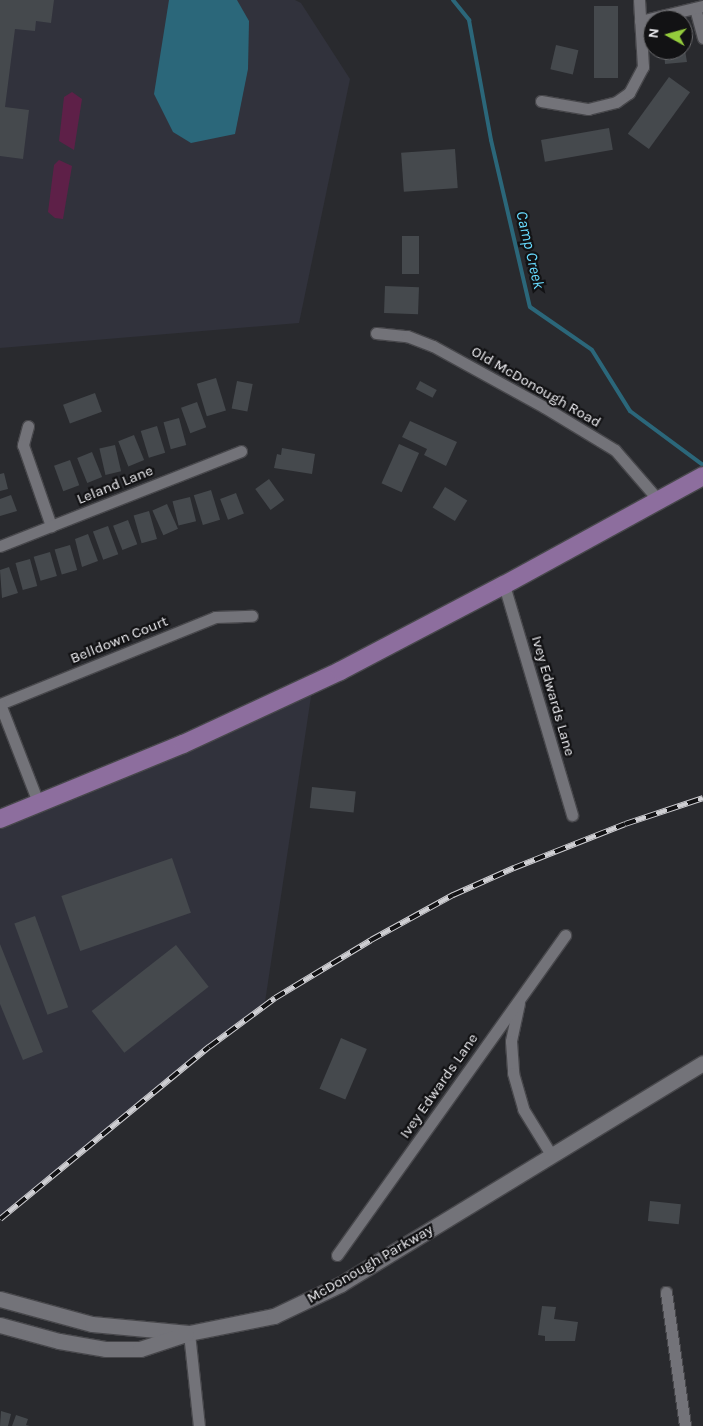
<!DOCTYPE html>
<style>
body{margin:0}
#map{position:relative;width:703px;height:1426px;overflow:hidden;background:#292a2e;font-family:Karla,sans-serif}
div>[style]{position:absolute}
.built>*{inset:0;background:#31323c}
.green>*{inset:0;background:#5e2048}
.water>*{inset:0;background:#2b677a}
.stream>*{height:4px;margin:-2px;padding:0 2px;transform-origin:2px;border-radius:2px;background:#2b677a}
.building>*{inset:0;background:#45494d;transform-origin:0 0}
.roads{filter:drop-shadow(1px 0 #47474b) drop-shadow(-1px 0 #47474b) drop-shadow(0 1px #47474b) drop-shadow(0 -1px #47474b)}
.street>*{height:11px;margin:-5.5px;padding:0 5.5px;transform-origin:5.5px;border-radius:5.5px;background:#737379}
.secondary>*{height:15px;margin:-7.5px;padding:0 7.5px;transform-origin:7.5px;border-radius:7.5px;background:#737379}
.primary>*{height:18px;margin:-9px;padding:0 9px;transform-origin:9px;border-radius:9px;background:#8d6e9e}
.rail>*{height:5.5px;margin-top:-2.75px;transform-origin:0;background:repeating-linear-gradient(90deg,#121214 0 11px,#ceced2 0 22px);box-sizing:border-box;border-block:1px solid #ceced2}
span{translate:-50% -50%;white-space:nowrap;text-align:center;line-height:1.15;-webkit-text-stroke:4.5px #121214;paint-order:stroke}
.street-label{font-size:15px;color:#eeeef2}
.water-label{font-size:16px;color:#68dbff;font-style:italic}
.north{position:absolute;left:643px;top:10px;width:50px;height:50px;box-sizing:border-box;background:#121214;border:1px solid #6a6a6d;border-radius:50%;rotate:277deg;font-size:14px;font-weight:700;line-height:20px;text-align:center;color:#eeeef2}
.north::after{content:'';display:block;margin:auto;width:18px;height:22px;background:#94cc3c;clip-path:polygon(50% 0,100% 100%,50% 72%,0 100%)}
</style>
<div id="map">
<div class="built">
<i style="clip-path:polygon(0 0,295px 0,301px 3px,350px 79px,299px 323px,0 348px)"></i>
<i style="clip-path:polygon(312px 690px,265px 1002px,0 1218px,0 823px)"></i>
</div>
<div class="green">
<i style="clip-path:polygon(72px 92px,82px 99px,74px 150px,59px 141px,64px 97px)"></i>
<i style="clip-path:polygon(59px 160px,72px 166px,63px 219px,55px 218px,48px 212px,54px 165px)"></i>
</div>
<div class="water">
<i style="clip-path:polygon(169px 0,237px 0,249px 21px,248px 69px,235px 134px,191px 143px,173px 132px,154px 94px)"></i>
</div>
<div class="stream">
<i style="left:453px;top:0;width:26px;rotate:51deg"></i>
<i style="left:469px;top:20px;width:122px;rotate:79.6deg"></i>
<i style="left:491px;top:140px;width:171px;rotate:76.9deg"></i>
<i style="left:530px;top:307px;width:75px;rotate:34.7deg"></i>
<i style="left:592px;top:350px;width:72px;rotate:58.1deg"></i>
<i style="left:630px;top:411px;width:91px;rotate:36.5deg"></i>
</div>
<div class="building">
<i style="clip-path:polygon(0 0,54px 0,51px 23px,36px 21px,35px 31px,15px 29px,5px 107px,29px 110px,23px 159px,0 156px)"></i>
<i style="left:594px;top:6px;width:24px;height:72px"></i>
<i style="clip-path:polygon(683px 38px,687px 62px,665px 64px,664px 50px,683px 50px)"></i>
<i style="left:556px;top:45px;width:23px;height:25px;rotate:13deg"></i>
<i style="left:669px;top:77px;width:26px;height:70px;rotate:36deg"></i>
<i style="left:609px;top:128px;width:22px;height:69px;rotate:80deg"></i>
<i style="left:455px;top:149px;width:39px;height:54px;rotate:86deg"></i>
<i style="left:402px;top:236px;width:17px;height:38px"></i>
<i style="left:385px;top:286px;width:34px;height:27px;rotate:2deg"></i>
<i style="left:216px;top:378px;width:34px;height:20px;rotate:73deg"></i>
<i style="left:237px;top:381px;width:16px;height:28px;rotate:11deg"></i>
<i style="left:420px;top:381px;width:19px;height:9px;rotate:28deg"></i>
<i style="left:95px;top:393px;width:20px;height:34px;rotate:70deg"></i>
<i style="left:197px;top:402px;width:27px;height:17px;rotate:70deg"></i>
<i style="left:179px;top:418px;width:28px;height:16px;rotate:75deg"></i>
<i style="clip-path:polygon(410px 421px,457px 442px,446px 466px,424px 455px,427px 449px,402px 437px)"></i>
<i style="left:157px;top:426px;width:28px;height:17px;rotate:73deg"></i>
<i style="left:134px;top:435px;width:27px;height:17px;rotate:68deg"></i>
<i style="left:399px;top:444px;width:22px;height:43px;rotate:24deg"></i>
<i style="left:115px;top:445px;width:27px;height:16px;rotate:77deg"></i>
<i style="clip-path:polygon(282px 448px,315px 454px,312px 474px,274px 468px,277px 454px,281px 455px)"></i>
<i style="left:92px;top:452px;width:27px;height:16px;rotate:68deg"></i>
<i style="left:70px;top:460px;width:27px;height:17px;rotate:70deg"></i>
<i style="clip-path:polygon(4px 473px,8px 489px,0 491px,0 474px)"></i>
<i style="left:269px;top:479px;width:26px;height:17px;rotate:54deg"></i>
<i style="left:445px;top:487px;width:26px;height:24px;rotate:31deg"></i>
<i style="left:211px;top:490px;width:31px;height:18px;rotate:73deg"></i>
<i style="left:236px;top:493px;width:22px;height:17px;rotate:69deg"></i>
<i style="clip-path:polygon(11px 495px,17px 511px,0 516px,0 499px)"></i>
<i style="left:190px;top:497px;width:25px;height:18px;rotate:76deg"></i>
<i style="left:167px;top:504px;width:27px;height:16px;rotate:66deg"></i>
<i style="left:149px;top:511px;width:29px;height:16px;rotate:74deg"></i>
<i style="left:128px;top:520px;width:26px;height:16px;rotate:69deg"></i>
<i style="left:108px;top:526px;width:30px;height:16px;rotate:70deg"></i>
<i style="clip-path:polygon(88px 534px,98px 561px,82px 567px,75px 539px)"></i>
<i style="left:70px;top:545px;width:26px;height:16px;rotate:74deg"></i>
<i style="left:50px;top:552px;width:25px;height:17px;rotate:74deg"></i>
<i style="left:30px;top:559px;width:28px;height:15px;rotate:75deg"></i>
<i style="clip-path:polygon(9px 567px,18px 593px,2px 598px,0 570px)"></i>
<i style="left:312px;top:787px;width:44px;height:21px;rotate:6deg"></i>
<i style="left:172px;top:858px;width:58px;height:117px;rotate:71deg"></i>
<i style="left:35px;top:916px;width:97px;height:22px;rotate:70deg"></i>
<i style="clip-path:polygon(0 944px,43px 1052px,23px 1060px,0 1004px)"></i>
<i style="left:176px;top:945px;width:53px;height:107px;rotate:52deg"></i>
<i style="left:341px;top:1038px;width:28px;height:55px;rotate:23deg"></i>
<i style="left:650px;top:1201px;width:31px;height:20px;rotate:6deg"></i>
<i style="clip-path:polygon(542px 1306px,556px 1307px,554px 1319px,578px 1322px,575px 1341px,545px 1341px,545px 1336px,538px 1335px)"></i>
<i style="clip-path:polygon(1px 1411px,11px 1414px,8px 1426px,0 1426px)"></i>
<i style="clip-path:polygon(16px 1415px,28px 1419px,26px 1425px,30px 1426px,12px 1426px)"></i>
</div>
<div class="roads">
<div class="street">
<i style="left:695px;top:8px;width:31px;rotate:75deg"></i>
<i style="left:640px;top:21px;width:65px;rotate:-13.4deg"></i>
<i style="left:541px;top:101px;width:48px;rotate:9.7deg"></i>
<i style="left:588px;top:109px;width:29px;rotate:-14deg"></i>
<i style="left:616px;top:102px;width:16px;rotate:-35deg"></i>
<i style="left:629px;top:93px;width:30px;rotate:-62deg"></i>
<i style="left:643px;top:67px;width:67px;rotate:-93.4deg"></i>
<i style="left:376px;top:333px;width:31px;rotate:6deg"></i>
<i style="left:407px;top:336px;width:28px;rotate:21deg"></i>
<i style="left:433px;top:346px;width:127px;rotate:28.8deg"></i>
<i style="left:544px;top:407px;width:83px;rotate:31.2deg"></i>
<i style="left:615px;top:450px;width:69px;rotate:49.1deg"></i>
<i style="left:28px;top:426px;width:20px;rotate:105deg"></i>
<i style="left:23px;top:445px;width:86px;rotate:70.9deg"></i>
<i style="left:0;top:546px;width:259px;rotate:-21.5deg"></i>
<i style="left:504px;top:585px;width:240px;rotate:73.5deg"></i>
<i style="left:0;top:704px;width:232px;rotate:-22deg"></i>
<i style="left:215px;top:617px;width:37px;rotate:-2deg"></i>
<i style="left:0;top:704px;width:105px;rotate:68.8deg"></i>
<i style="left:519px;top:1003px;width:39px;rotate:102deg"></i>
<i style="left:511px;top:1041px;width:32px;rotate:86deg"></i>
<i style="left:513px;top:1073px;width:37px;rotate:74deg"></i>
<i style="left:523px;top:1109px;width:55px;rotate:58.3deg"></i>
<i style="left:337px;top:1255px;width:393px;rotate:-54.5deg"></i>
<i style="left:666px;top:1292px;width:135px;rotate:81.9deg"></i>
<i style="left:189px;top:1333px;width:94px;rotate:83.9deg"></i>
</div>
<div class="secondary">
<i style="left:0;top:1299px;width:95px;rotate:15.2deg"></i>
<i style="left:92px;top:1324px;width:97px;rotate:5.3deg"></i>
<i style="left:189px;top:1333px;width:87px;rotate:-11.3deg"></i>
<i style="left:274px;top:1316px;width:74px;rotate:-25.5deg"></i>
<i style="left:341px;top:1284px;width:424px;rotate:-31.4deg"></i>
<i style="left:0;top:1325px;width:61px;rotate:15.2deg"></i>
<i style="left:59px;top:1341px;width:48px;rotate:9.7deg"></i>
<i style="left:106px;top:1349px;width:34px"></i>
<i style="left:140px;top:1349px;width:48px;rotate:-18.1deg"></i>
</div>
<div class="primary">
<i style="left:0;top:819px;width:198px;rotate:-22.3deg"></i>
<i style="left:183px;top:744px;width:173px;rotate:-24.9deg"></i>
<i style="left:340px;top:671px;width:185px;rotate:-27.7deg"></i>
<i style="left:504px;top:585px;width:227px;rotate:-28.7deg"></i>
</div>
</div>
<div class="rail">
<i style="left:0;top:1219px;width:271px;rotate:-39.5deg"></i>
<i style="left:209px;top:1047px;width:82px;rotate:-36.6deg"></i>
<i style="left:275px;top:998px;width:112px;rotate:-31.1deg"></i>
<i style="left:371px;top:940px;width:94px;rotate:-28.8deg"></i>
<i style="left:453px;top:895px;width:67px;rotate:-23.9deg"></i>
<i style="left:514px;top:868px;width:119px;rotate:-21.6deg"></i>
<i style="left:625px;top:824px;width:82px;rotate:-18.4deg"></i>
</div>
<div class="street-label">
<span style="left:536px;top:387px;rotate:30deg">Old McDonough Road</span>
<span style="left:115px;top:485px;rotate:-22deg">Leland Lane</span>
<span style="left:119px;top:640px;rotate:-22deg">Belldown Court</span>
<span style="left:553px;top:696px;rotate:74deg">Ivey Edwards Lane</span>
<span style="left:439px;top:1086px;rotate:-55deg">Ivey Edwards Lane</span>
<span style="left:370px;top:1264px;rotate:-30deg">McDonough Parkway</span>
</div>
<div class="water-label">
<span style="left:530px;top:250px;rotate:77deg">Camp Creek</span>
</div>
<div class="north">N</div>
</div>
